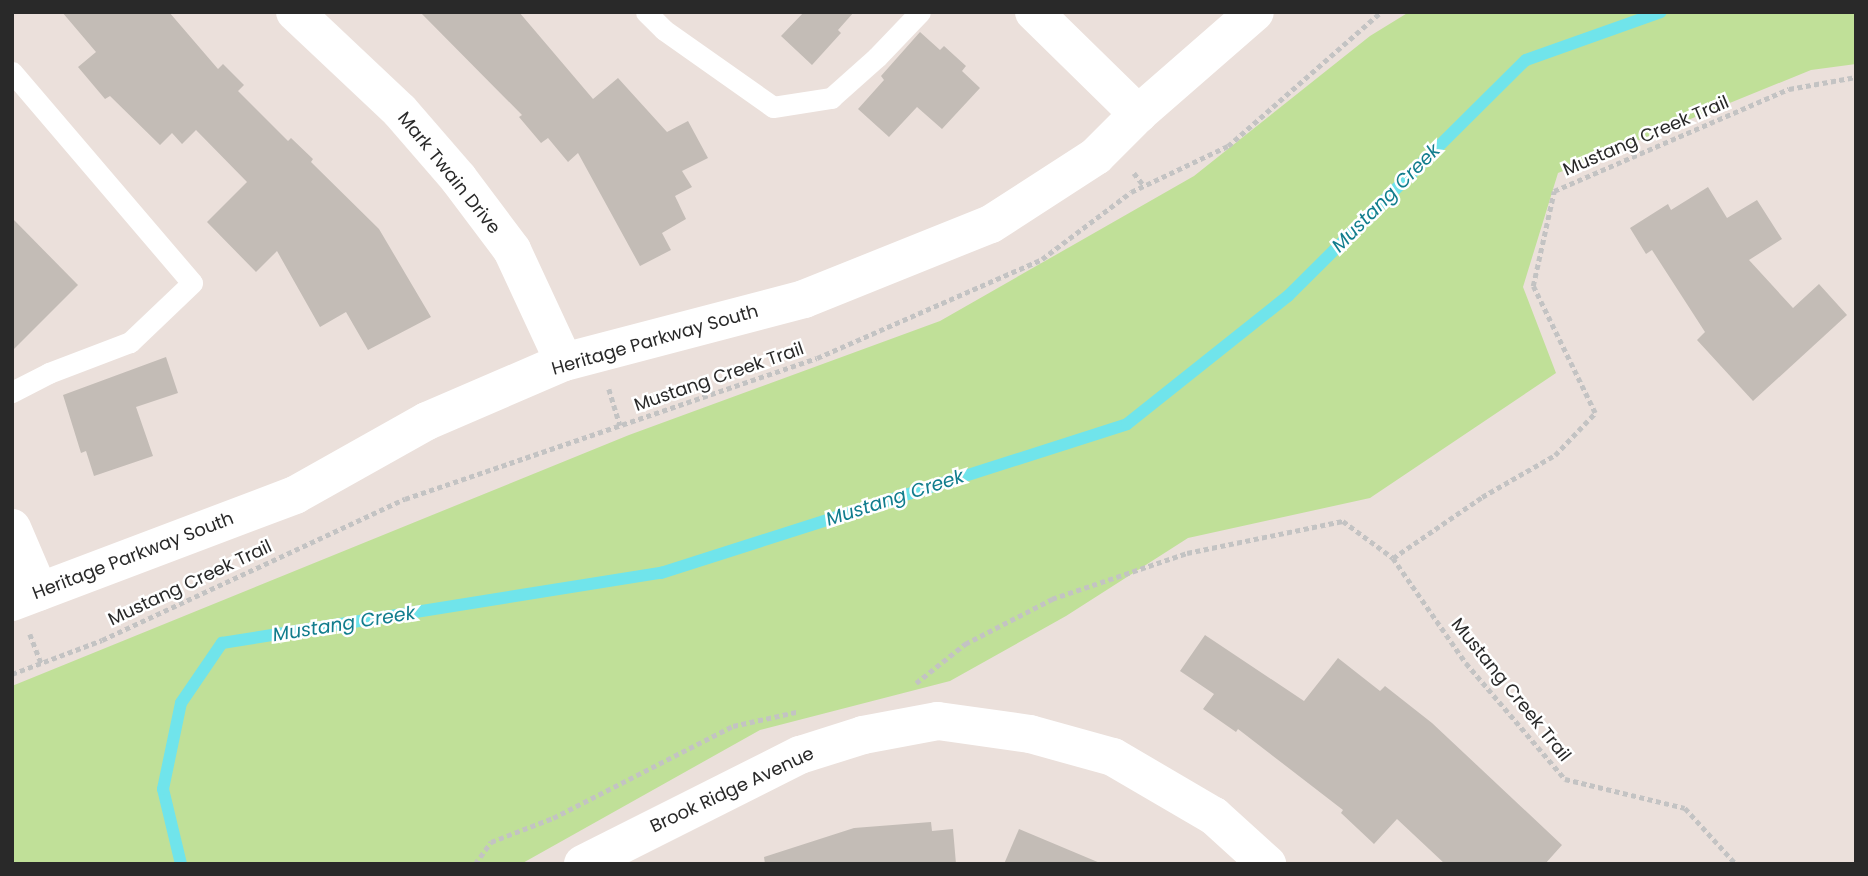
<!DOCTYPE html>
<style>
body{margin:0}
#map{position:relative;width:1868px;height:876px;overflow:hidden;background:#ebe0db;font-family:Poppins,sans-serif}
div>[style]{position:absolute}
.green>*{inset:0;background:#c0e098}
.stream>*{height:12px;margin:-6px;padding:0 6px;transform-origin:6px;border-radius:6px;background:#70e4eb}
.building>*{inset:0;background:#c3bcb6}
.path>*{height:4.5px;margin-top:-2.25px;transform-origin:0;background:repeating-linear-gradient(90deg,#c3c3c3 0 5px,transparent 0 8.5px)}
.service>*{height:21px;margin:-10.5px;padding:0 10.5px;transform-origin:10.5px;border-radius:10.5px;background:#fff}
.minor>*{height:38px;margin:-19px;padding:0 19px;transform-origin:19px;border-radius:19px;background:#fff}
.tertiary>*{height:38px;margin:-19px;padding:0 19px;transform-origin:19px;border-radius:19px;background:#fff}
span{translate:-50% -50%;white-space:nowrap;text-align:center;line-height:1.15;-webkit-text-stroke:5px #fff;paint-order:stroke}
.street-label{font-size:18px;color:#292929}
.water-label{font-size:19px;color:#117d8d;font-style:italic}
.frame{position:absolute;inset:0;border:14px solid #292929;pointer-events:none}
</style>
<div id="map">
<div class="green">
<i style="clip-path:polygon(1409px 12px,1856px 12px,1856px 64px,1811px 70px,1558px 173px,1523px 287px,1556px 373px,1370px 498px,1188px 538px,1066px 616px,950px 681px,760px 730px,521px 864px,12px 864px,12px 686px,629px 435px,940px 321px,1194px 176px,1370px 36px)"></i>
</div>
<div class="stream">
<i style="left:181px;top:864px;width:77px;rotate:-103.5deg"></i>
<i style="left:163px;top:789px;width:88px;rotate:-78.2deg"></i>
<i style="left:181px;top:703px;width:73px;rotate:-55.7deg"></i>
<i style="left:222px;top:643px;width:445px;rotate:-9.1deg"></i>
<i style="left:661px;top:573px;width:489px;rotate:-17.7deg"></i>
<i style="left:1127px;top:424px;width:206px;rotate:-38.5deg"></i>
<i style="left:1288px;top:296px;width:335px;rotate:-44.8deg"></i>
<i style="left:1526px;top:60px;width:143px;rotate:-19.6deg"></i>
</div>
<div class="building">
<i style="clip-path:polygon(62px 12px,169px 12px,218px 69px,223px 64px,244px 85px,238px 91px,288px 141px,291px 138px,313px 159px,311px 162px,379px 229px,431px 317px,368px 350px,346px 312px,320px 327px,277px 251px,256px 272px,207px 222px,247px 182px,196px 130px,182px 144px,172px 133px,160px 145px,110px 96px,105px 99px,78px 67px,96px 52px)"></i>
<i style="clip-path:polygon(420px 12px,519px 12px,593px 99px,618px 78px,667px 132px,688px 121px,708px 158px,682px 171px,692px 187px,675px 196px,686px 219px,662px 233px,671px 250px,640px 266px,578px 153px,568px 162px,548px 138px,541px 143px,519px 117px,522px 115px)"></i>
<i style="clip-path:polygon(804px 12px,854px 12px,838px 30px,841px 33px,812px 65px,781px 36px)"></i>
<i style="clip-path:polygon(920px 32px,940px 50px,944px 46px,966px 66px,962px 71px,980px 88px,942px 129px,917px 107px,889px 137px,858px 109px,884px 80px,881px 76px)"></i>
<i style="clip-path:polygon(1708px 187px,1727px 218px,1757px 200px,1782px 239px,1749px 260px,1793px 308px,1819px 284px,1847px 315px,1753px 401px,1697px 340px,1705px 332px,1652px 250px,1646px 254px,1630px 228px,1668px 204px,1671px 210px)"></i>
<i style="clip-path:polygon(12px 218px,78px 285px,12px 351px)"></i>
<i style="clip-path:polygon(166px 357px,178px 393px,136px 407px,153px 456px,94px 476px,86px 451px,81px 453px,63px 395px)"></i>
<i style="clip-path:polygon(1205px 635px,1304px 701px,1338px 658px,1380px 691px,1385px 686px,1432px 723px,1562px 845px,1545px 864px,1445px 864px,1397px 819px,1374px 844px,1341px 813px,1343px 810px,1238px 729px,1236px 732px,1203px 709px,1214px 694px,1180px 671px)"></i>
<i style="clip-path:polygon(931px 822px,932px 831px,953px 829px,956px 864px,765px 864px,764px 857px,854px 828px)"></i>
<i style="clip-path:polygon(1019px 829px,1100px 863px,1100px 864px,1004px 864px)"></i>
</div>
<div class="path">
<i style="left:1134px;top:173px;width:16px;rotate:52deg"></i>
<i style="left:609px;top:389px;width:38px;rotate:73deg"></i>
<i style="left:1393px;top:558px;width:108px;rotate:-34.4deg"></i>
<i style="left:1482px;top:497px;width:84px;rotate:-29.9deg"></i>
<i style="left:1555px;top:455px;width:58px;rotate:-46.4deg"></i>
<i style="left:1595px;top:413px;width:141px;rotate:-116deg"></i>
<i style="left:1533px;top:286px;width:97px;rotate:-77.5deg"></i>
<i style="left:1554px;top:191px;width:256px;rotate:-23.5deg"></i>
<i style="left:1789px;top:89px;width:68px;rotate:-10.2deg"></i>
<i style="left:30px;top:634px;width:31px;rotate:69deg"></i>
<i style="left:12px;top:674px;width:96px;rotate:-20.7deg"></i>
<i style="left:102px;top:640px;width:334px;rotate:-25deg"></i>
<i style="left:405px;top:499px;width:435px;rotate:-18.9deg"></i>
<i style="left:817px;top:358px;width:246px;rotate:-23.7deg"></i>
<i style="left:1042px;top:259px;width:111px;rotate:-37deg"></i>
<i style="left:1131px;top:192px;width:107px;rotate:-25.4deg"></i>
<i style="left:1228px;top:146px;width:203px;rotate:-41.2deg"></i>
<i style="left:916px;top:683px;width:63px;rotate:-38.5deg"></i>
<i style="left:965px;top:644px;width:98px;rotate:-27.3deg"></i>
<i style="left:1052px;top:599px;width:143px;rotate:-18.8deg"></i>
<i style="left:1187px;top:553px;width:159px;rotate:-11.6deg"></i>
<i style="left:1343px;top:521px;width:62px;rotate:36.5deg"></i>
<i style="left:1393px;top:558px;width:128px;rotate:55.2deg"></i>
<i style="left:1466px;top:663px;width:153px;rotate:49.5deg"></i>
<i style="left:1565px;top:779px;width:123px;rotate:13.6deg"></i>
<i style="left:1685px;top:808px;width:76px;rotate:47.7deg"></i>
<i style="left:475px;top:864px;width:27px;rotate:-54deg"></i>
<i style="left:491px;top:842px;width:66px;rotate:-21.2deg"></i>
<i style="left:553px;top:818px;width:202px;rotate:-27.1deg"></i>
<i style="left:733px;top:726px;width:65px;rotate:-12.5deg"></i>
</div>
<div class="service">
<i style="left:646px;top:12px;width:25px;rotate:45deg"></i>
<i style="left:664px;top:30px;width:133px;rotate:35.2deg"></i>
<i style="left:773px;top:107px;width:59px;rotate:-8.8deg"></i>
<i style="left:831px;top:98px;width:62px;rotate:-41.7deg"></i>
<i style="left:877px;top:57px;width:62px;rotate:-46.3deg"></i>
<i style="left:12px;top:72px;width:277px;rotate:49.5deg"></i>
<i style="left:192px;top:283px;width:86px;rotate:136.4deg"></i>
<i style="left:130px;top:342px;width:87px;rotate:159.1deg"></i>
<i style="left:49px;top:373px;width:42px;rotate:152.8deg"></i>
</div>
<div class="minor">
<i style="left:295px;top:12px;width:144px;rotate:43.3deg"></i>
<i style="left:400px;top:111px;width:89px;rotate:49.1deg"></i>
<i style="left:458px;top:178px;width:90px;rotate:53.1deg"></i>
<i style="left:512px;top:250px;width:123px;rotate:65.1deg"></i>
<i style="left:1034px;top:12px;width:146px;rotate:44.4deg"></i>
<i style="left:12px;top:528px;width:69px;rotate:66.8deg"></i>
<i style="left:583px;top:864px;width:243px;rotate:-26.7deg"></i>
<i style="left:800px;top:755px;width:66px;rotate:-17.6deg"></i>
<i style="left:863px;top:735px;width:76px;rotate:-10.6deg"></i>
<i style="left:938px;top:721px;width:93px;rotate:8deg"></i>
<i style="left:1030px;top:734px;width:86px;rotate:15.5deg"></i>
<i style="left:1113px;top:757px;width:117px;rotate:30.3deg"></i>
<i style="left:1214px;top:816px;width:72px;rotate:42.2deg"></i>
</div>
<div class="tertiary">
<i style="left:12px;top:602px;width:303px;rotate:-20.7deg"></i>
<i style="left:295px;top:495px;width:151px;rotate:-29.3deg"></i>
<i style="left:427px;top:421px;width:149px;rotate:-23.3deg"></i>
<i style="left:564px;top:362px;width:248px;rotate:-14.7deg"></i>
<i style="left:804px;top:299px;width:201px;rotate:-21.9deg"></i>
<i style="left:991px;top:224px;width:125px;rotate:-32.9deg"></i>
<i style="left:1096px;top:156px;width:59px;rotate:-45deg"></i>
<i style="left:1138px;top:114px;width:155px;rotate:-41.1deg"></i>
</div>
<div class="street-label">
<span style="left:1646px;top:136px;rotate:-23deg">Mustang Creek Trail</span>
<span style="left:449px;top:173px;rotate:51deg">Mark Twain Drive</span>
<span style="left:655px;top:340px;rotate:-16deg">Heritage Parkway South</span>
<span style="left:719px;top:377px;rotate:-19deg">Mustang Creek Trail</span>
<span style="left:133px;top:556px;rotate:-21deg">Heritage Parkway South</span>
<span style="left:190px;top:583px;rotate:-25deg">Mustang Creek Trail</span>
<span style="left:1511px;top:690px;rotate:51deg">Mustang Creek Trail</span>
<span style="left:732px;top:790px;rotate:-25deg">Brook Ridge Avenue</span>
</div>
<div class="water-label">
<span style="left:1386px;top:198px;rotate:-45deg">Mustang Creek</span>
<span style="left:895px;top:498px;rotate:-18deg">Mustang Creek</span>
<span style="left:344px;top:624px;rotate:-9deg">Mustang Creek</span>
</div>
<div class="frame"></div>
</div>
